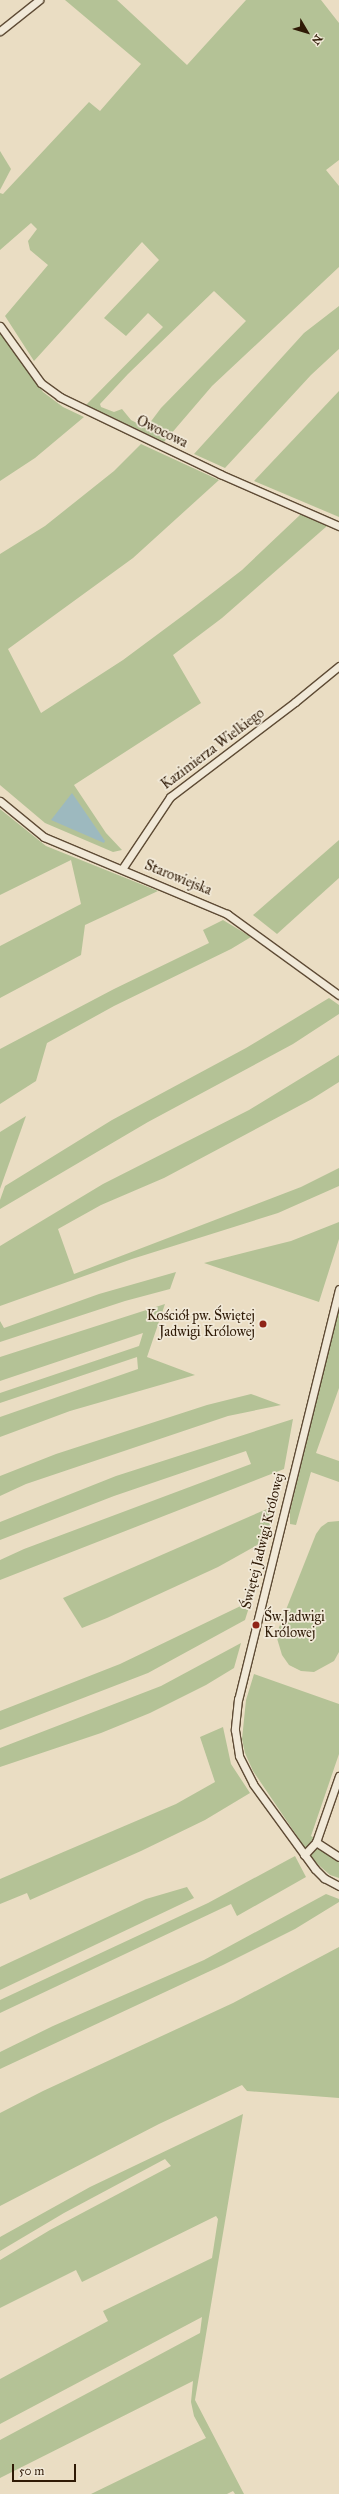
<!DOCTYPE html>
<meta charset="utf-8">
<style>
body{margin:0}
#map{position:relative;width:339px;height:2494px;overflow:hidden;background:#eaddc3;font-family:"IM FELL Great Primer",serif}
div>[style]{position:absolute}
.green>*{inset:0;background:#b4c296}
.water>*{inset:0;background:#9db9bf}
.roads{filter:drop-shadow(1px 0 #5e4b35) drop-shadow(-1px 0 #5e4b35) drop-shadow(0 1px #5e4b35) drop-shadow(0 -1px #5e4b35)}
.street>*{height:7px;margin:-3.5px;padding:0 3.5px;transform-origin:3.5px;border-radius:3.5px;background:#f1e9d8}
.dots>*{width:11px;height:11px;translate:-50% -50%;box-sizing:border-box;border:2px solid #f1e9d8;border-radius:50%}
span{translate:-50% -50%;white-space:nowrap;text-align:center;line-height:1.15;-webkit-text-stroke:3.5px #f1e9d8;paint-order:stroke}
.street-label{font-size:14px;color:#2f1a06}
.poi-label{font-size:14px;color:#2f1a06}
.right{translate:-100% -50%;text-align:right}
.left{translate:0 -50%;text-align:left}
.north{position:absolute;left:287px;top:12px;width:40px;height:40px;-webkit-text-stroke:3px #f1e9d8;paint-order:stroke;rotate:128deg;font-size:11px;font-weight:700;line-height:16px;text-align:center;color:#2f1a06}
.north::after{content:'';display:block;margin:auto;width:14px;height:18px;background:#2f1a06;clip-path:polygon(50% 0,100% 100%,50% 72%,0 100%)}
.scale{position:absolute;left:12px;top:2464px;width:64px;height:18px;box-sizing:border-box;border:2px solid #2f1a06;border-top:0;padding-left:5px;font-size:12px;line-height:14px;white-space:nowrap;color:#2f1a06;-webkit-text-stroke:3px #f1e9d8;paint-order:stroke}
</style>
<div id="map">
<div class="green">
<i style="clip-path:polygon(evenodd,65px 0,117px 0,187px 65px,246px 0,321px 0,339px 23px,339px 160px,326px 170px,339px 186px,339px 267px,212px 386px,164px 442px,86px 405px,163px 327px,148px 313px,126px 336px,104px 318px,159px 260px,142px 242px,34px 361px,5px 316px,48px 265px,30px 250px,28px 241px,37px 229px,31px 223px,0 250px,0 193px,3px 194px,89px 102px,100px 111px,141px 64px,65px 0,214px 291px,246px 321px,161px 408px,146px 428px,131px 420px,122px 409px,114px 412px,101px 407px,100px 404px,128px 374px,214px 291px)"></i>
<i style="clip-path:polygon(0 151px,11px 169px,0 190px)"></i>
<i style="clip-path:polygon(339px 306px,339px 349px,311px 375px,225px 468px,194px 454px,304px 333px)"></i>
<i style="clip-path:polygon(0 333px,43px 392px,63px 407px,84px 417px,35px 458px,0 481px)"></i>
<i style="clip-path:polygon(339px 391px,339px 517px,254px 481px)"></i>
<i style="clip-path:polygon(141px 444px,219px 480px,133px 558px,8px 649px,41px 713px,123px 660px,189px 611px,242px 570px,301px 514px,327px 526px,222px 618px,173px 655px,201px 703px,74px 785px,106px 833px,122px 850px,113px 852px,45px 823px,0 785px,0 554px,45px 526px,114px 471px)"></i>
<i style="clip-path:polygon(0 809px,46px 846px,158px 891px,85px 925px,81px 955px,0 998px,0 946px,81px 904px,71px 860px,0 895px)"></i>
<i style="clip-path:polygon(339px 840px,339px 878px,277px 934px,253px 915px)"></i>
<i style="clip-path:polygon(223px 920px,251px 937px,231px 949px,114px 1006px,47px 1043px,36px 1081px,0 1104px,0 1049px,114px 989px,209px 943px,203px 930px)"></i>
<i style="clip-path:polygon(329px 998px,339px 1005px,339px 1014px,293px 1044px,148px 1122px,0 1209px,0 1200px,5px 1186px,112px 1120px,246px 1048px)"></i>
<i style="clip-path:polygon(339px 1055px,339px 1082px,312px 1099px,164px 1178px,101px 1205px,58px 1229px,74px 1274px,301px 1187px,339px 1168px,339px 1186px,278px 1213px,132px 1259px,0 1306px,0 1246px,103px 1184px,249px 1110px)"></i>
<i style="clip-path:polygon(26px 1116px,0 1189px,0 1132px)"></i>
<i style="clip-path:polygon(339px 1222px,339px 1239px,319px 1302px,204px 1263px,291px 1241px)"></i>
<i style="clip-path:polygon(176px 1272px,170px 1289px,125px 1301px,0 1342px,0 1321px,4px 1328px,99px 1294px)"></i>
<i style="clip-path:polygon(165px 1304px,147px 1357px,195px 1375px,70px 1411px,0 1437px,0 1417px,138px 1369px,137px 1357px,0 1403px,0 1393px,139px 1346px,143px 1333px,0 1381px,0 1357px)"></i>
<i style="clip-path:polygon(339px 1308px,339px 1388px,316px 1453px,339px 1461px,339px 1482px,311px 1472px,296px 1525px,290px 1524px,290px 1511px)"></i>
<i style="clip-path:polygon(251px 1394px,281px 1405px,228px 1416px,26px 1484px,0 1496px,0 1476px,56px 1454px,207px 1405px)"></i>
<i style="clip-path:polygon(293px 1419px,284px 1469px,0 1580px,0 1560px,24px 1549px,251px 1464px,246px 1451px,114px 1496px,0 1540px,0 1522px,116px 1476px)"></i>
<i style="clip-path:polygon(276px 1505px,266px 1540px,218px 1567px,107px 1618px,82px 1628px,63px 1598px)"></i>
<i style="clip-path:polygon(339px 1521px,339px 1652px,334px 1661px,314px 1672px,301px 1671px,289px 1665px,282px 1655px,276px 1635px,316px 1534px,321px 1527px,328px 1522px)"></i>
<i style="clip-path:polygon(251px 1601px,245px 1620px,148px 1673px,0 1730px,0 1711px,120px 1664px)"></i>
<i style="clip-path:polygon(241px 1643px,234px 1668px,206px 1685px,150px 1713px,101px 1733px,0 1767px,0 1748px,161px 1686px)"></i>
<i style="clip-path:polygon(254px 1674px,339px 1704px,339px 1754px,311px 1836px,339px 1854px,339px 1878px,330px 1875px,314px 1861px,253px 1771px,245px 1753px,242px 1739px,246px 1700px)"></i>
<i style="clip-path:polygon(223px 1727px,231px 1764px,250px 1793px,205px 1820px,141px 1851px,30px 1900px,27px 1893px,0 1904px,0 1879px,176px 1804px,215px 1782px,200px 1737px)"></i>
<i style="clip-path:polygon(295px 1856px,306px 1877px,237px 1916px,231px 1904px,0 2013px,0 2000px,208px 1903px)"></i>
<i style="clip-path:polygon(187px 1887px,194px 1898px,0 1990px,0 1967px,146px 1899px)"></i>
<i style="clip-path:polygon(326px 1894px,339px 1899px,339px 1902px,295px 1929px,223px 1965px,0 2069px,0 2052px,53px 2026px,204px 1960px)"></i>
<i style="clip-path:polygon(339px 1947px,339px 2098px,247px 2091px,242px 2085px,159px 2124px,0 2206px,0 2113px,43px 2091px,233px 2003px)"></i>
<i style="clip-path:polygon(243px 2114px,195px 2400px,244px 2494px,235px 2494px,233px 2491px,227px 2494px,91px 2494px,206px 2438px,194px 2416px,191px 2402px,193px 2381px,0 2478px,0 2440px,200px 2333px,202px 2317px,0 2424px,0 2379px,108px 2321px,103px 2311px,212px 2258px,218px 2219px,216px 2216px,82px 2282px,76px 2270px,0 2308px,0 2260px,50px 2230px,171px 2166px,165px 2159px,64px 2213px,0 2251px,0 2237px,90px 2187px)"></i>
</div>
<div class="water">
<i style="clip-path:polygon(72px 793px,105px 841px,104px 843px,51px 820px)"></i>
</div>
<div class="roads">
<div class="street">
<i style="left:0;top:31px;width:50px;rotate:-38.5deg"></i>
<i style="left:0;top:326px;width:70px;rotate:54.3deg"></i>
<i style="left:41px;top:383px;width:24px;rotate:36deg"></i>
<i style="left:60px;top:397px;width:178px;rotate:25.7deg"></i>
<i style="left:220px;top:474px;width:130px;rotate:23.6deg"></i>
<i style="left:0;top:801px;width:57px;rotate:39.3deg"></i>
<i style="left:44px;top:837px;width:199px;rotate:22.8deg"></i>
<i style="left:227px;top:914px;width:138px;rotate:35.9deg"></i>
<i style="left:122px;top:869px;width:87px;rotate:-56.3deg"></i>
<i style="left:170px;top:797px;width:157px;rotate:-37.2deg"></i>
<i style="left:295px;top:702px;width:57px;rotate:-39.3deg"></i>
<i style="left:339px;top:1289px;width:422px;rotate:103.8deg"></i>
<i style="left:238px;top:1699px;width:31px;rotate:96deg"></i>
<i style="left:235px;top:1730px;width:26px;rotate:81deg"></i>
<i style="left:239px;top:1756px;width:31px;rotate:63deg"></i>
<i style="left:253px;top:1784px;width:105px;rotate:53.9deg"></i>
<i style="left:315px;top:1869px;width:13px;rotate:45deg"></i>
<i style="left:324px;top:1878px;width:17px;rotate:28deg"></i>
<i style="left:316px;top:1842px;width:27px;rotate:33deg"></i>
<i style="left:304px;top:1855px;width:18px;rotate:-47deg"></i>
<i style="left:316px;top:1842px;width:70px;rotate:-70.8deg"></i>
</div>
</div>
<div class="dots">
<i style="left:263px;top:1324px;background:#8f2418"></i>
<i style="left:256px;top:1625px;background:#8f2418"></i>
</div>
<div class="street-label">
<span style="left:162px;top:432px;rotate:26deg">Owocowa</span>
<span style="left:213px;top:749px;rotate:-37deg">Kazimierza Wielkiego</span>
<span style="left:178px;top:878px;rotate:22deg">Starowiejska</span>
<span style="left:263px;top:1541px;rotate:-76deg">Świętej Jadwigi Królowej</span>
</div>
<div class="poi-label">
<span class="right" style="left:255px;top:1324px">Kościół pw. Świętej<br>Jadwigi Królowej</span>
<span class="left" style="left:264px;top:1625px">Św.Jadwigi<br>Królowej</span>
</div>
<div class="north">N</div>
<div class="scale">50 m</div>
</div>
